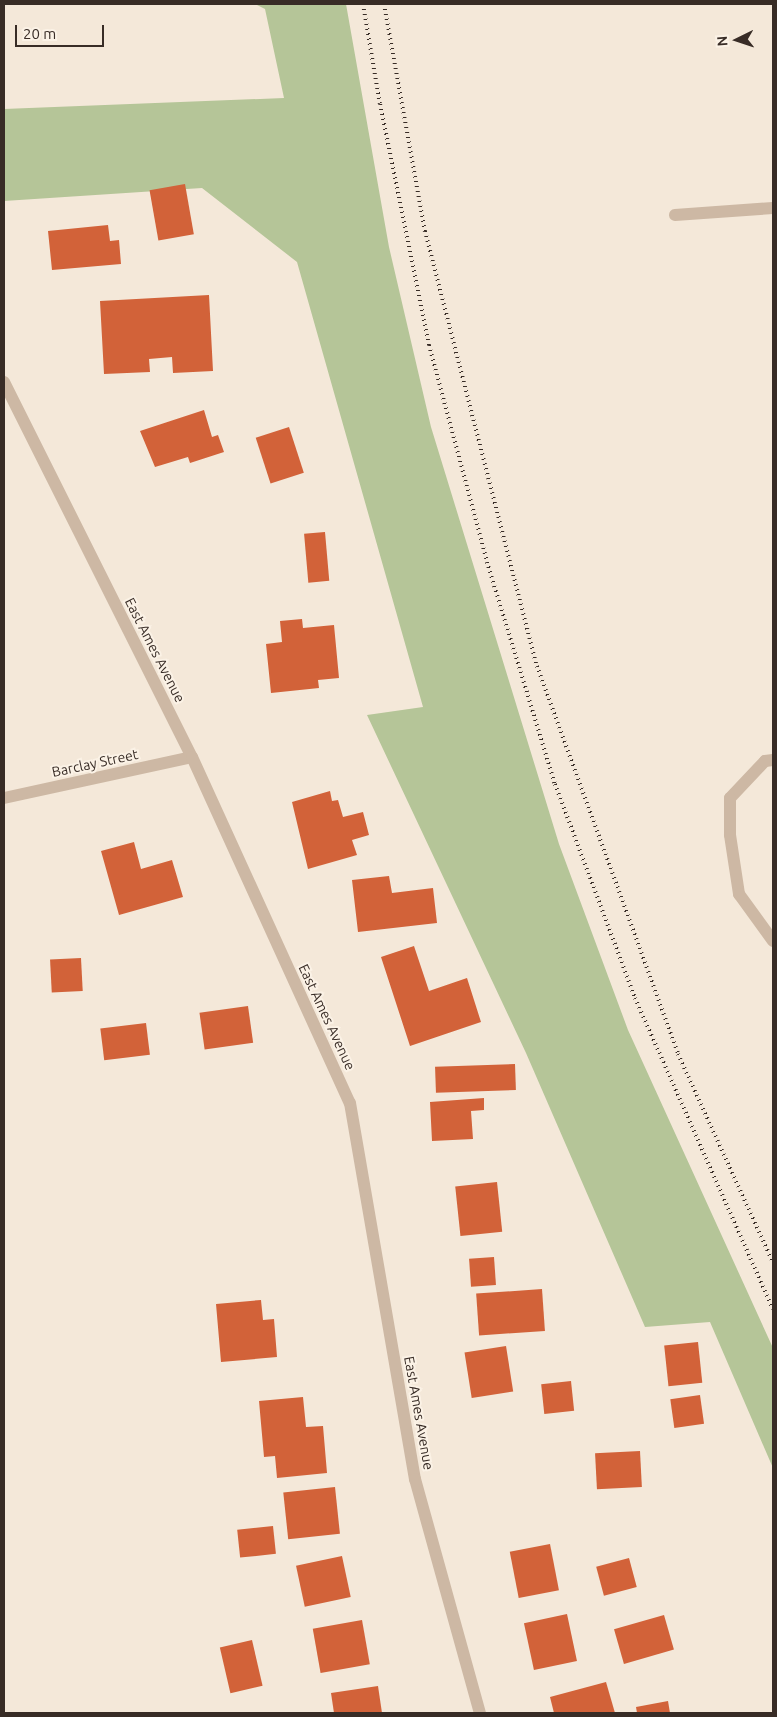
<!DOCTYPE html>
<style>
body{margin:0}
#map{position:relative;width:777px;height:1717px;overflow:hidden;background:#f4e8d9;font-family:Ubuntu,sans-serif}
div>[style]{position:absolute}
.green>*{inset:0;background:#b5c598}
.building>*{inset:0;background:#d26239;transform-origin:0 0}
.service>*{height:12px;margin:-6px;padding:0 6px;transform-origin:6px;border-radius:6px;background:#cdb8a4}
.minor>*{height:12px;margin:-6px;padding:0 6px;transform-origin:6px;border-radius:6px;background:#cdb8a4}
.rail>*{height:4px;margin-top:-2px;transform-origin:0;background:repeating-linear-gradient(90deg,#382c26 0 1px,transparent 0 5px)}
span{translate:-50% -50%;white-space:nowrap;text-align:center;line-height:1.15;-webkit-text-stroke:4px #fbf2e6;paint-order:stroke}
.street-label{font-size:14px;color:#382c26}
.frame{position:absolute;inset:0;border:5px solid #382c26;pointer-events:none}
.north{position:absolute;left:712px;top:15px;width:50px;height:50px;-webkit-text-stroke:4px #fbf2e6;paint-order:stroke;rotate:266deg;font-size:14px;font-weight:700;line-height:20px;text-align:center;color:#382c26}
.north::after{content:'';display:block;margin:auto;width:18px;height:22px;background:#382c26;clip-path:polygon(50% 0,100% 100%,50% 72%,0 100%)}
.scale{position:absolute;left:15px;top:25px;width:89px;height:22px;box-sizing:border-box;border:2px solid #382c26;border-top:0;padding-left:6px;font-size:15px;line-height:18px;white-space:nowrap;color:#382c26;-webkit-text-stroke:4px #fbf2e6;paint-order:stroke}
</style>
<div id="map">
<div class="green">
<i style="clip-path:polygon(255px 4px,346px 4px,389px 247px,431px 427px,559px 844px,628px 1030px,773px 1348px,773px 1468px,710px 1322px,645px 1327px,526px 1053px,367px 715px,423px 707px,297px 262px,202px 188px,4px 201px,4px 109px,284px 98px,265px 9px)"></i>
</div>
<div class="building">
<i style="left:185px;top:184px;width:51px;height:36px;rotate:80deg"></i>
<i style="clip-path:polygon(108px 225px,110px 241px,119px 240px,121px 264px,52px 270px,48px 231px)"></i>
<i style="clip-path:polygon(209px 295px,213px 371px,173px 373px,172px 357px,149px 359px,150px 372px,104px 374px,100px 301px)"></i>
<i style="clip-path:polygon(204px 410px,212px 437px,218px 435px,224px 452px,190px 463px,188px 457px,155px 467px,140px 431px)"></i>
<i style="left:289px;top:427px;width:48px;height:35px;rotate:72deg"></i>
<i style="left:325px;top:532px;width:49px;height:21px;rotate:85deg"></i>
<i style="clip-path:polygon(302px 619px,303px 628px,334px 625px,339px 678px,318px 680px,319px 688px,271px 693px,266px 644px,282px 642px,280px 621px)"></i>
<i style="clip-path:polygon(330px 791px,332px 801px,338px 800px,343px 817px,363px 812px,369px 835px,352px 840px,357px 855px,308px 869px,292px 802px)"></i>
<i style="clip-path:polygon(134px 842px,141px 869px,172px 860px,183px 897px,119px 915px,101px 851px)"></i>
<i style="clip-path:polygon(389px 876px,392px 893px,433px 888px,437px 923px,358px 932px,352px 880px)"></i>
<i style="clip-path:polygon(414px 946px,429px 991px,467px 978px,481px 1022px,410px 1046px,381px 957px)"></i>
<i style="left:81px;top:958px;width:33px;height:31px;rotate:87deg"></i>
<i style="left:248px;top:1006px;width:37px;height:49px;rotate:82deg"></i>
<i style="left:146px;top:1023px;width:32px;height:46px;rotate:83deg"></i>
<i style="left:515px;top:1064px;width:26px;height:80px;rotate:88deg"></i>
<i style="clip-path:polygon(484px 1098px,484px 1110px,471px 1111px,473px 1139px,432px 1141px,430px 1102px)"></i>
<i style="left:497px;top:1182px;width:50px;height:42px;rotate:84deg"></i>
<i style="left:494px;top:1257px;width:28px;height:25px;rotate:86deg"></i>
<i style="left:542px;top:1289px;width:42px;height:66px;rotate:86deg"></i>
<i style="clip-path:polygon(261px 1300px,263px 1320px,274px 1319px,277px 1357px,221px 1362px,216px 1304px)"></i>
<i style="left:698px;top:1342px;width:41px;height:34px;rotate:84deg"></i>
<i style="left:506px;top:1346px;width:46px;height:42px;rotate:81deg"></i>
<i style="left:571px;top:1381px;width:30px;height:30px;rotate:84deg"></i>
<i style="left:700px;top:1395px;width:29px;height:30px;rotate:82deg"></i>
<i style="clip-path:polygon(303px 1397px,306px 1427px,323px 1426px,327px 1473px,277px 1478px,275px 1456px,264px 1457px,259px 1401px)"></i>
<i style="left:640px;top:1451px;width:36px;height:45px;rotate:87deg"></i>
<i style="left:335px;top:1487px;width:47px;height:52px;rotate:84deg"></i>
<i style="left:273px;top:1526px;width:28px;height:36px;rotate:84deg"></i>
<i style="left:550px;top:1544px;width:47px;height:41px;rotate:79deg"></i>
<i style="left:342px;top:1556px;width:42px;height:47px;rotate:78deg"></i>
<i style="left:629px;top:1558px;width:30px;height:34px;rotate:75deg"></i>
<i style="left:567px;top:1614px;width:48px;height:44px;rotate:78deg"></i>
<i style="left:664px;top:1615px;width:36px;height:52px;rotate:74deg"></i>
<i style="left:362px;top:1620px;width:45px;height:50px;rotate:80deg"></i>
<i style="left:252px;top:1640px;width:47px;height:33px;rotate:77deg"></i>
<i style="clip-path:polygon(606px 1682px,615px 1713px,554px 1713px,550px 1697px)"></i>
<i style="clip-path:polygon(378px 1686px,382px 1713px,334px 1713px,331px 1693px)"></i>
<i style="clip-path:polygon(668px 1701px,670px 1713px,637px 1713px,636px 1707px)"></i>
</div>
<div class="service">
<i style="left:765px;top:761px;width:51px;rotate:133.4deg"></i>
<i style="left:730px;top:798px;width:37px;rotate:90deg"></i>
<i style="left:730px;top:835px;width:60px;rotate:81.3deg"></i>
<i style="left:739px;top:894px;width:58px;rotate:54.1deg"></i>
<i style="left:4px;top:798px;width:192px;rotate:-12.3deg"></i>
</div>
<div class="minor">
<i style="left:675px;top:215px;width:98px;rotate:-4.1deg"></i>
<i style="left:4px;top:382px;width:419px;rotate:63.4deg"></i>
<i style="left:192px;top:757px;width:380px;rotate:65.5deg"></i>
<i style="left:350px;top:1103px;width:382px;rotate:80.2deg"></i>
<i style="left:415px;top:1479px;width:243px;rotate:74.5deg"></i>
<i style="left:765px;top:761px;width:8px;rotate:-7deg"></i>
</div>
<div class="rail">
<i style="left:363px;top:4px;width:101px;rotate:80.4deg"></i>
<i style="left:380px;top:104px;width:246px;rotate:78.5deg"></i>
<i style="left:429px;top:345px;width:225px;rotate:75deg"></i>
<i style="left:487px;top:562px;width:232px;rotate:73deg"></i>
<i style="left:555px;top:784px;width:228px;rotate:69.5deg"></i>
<i style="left:635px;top:998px;width:340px;rotate:66.1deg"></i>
<i style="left:384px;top:4px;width:231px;rotate:79.8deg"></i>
<i style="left:425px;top:231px;width:449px;rotate:75.6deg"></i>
<i style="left:537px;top:666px;width:413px;rotate:70deg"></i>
<i style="left:678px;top:1054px;width:229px;rotate:65.5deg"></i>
</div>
<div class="street-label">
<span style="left:155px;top:650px;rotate:63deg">East Ames Avenue</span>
<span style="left:95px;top:763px;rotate:-12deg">Barclay Street</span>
<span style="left:327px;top:1017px;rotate:65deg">East Ames Avenue</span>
<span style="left:419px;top:1413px;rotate:80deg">East Ames Avenue</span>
</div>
<div class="frame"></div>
<div class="north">N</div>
<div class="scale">20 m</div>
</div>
